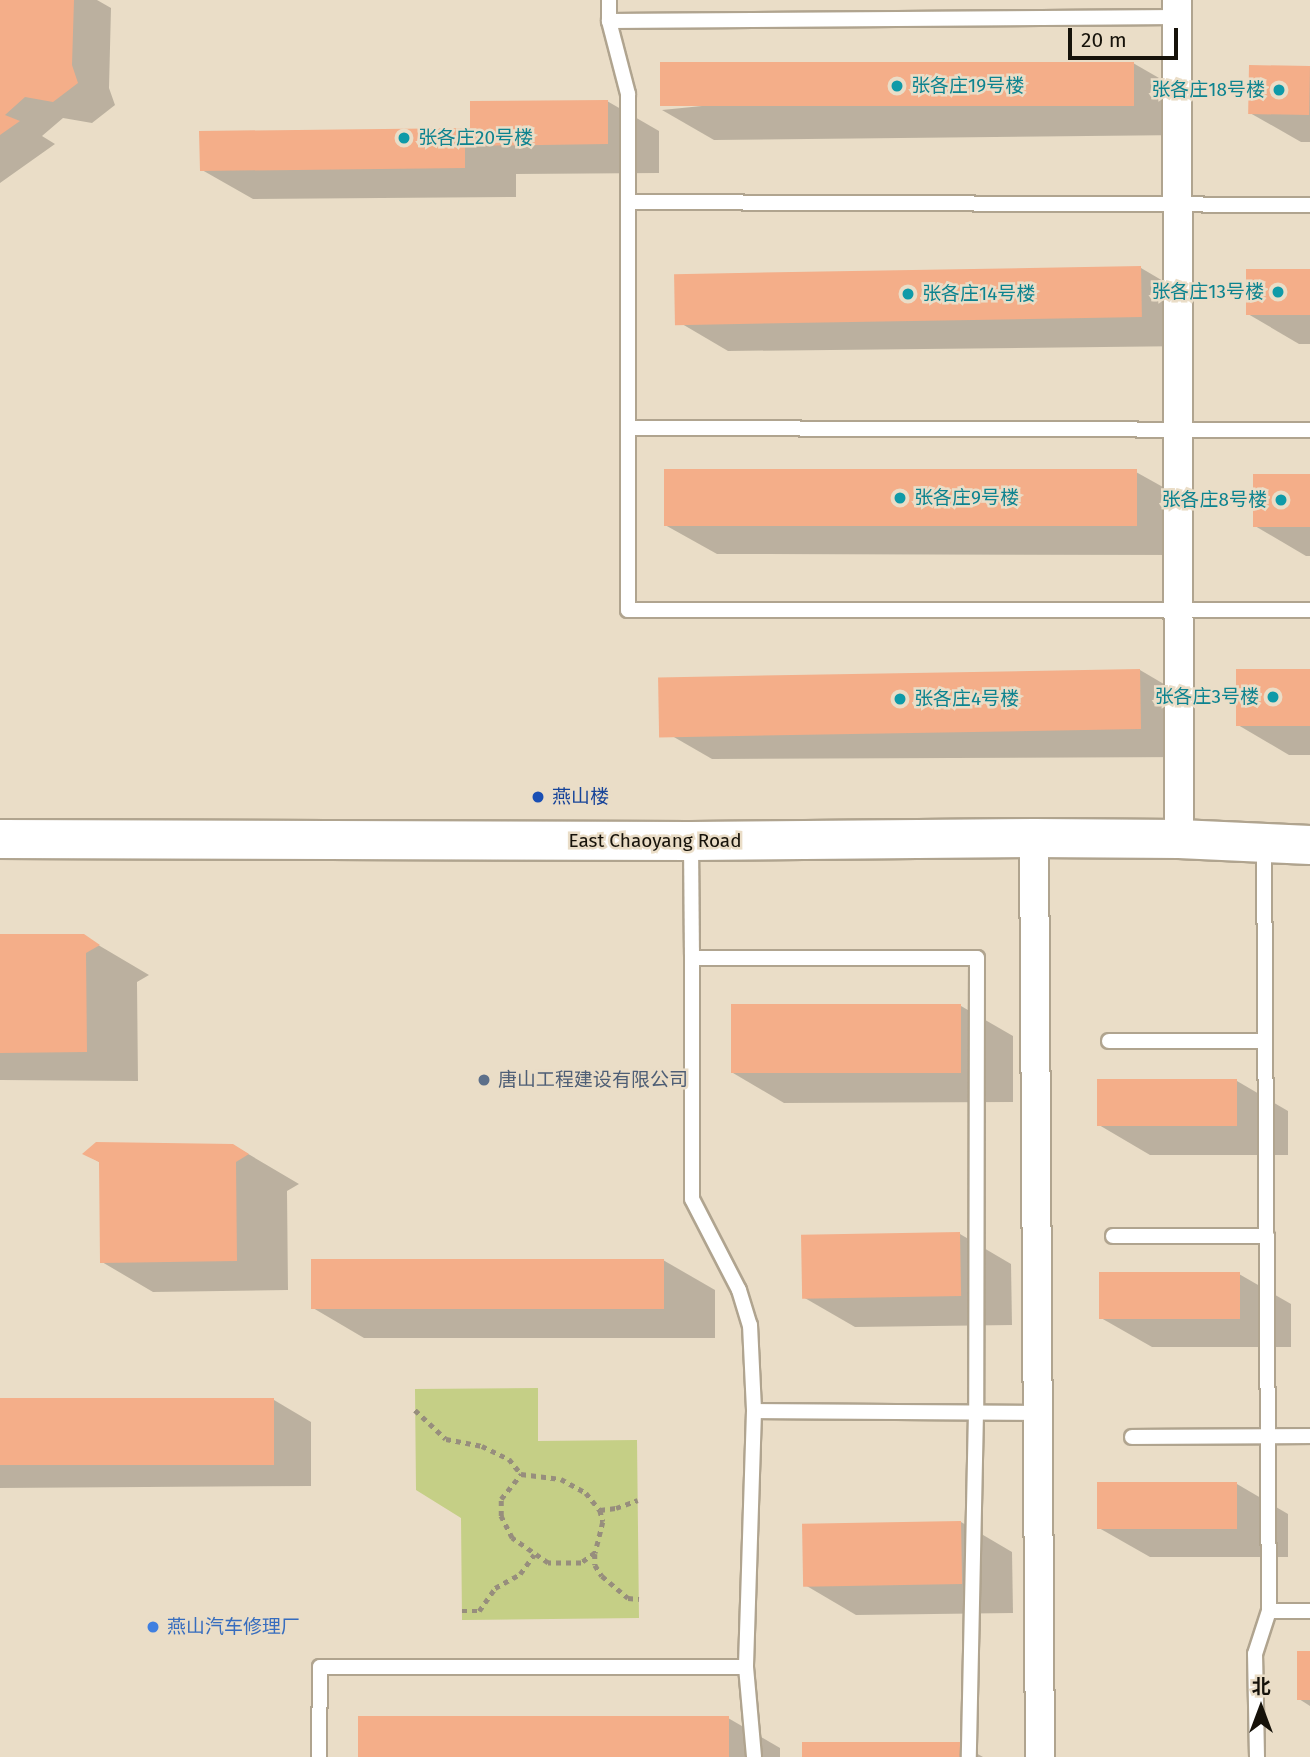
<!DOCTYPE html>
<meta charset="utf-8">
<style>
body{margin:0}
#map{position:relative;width:1310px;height:1757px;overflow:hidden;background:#eaddc7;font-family:"Fira Sans","Noto Sans SC",sans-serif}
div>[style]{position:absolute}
.green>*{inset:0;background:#c5cf86}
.shadow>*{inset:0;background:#0003}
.building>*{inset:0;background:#f4ae89;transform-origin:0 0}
.path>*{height:4.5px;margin-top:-2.25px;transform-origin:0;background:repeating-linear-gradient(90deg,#978e7d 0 5px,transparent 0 10px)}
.roads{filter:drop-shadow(2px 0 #b0a48f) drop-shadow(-2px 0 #b0a48f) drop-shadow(0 2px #b0a48f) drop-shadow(0 -2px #b0a48f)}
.lane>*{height:14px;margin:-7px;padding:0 7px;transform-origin:7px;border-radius:7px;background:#fff}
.street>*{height:28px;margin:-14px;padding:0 14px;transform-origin:14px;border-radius:14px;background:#fff}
.secondary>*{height:38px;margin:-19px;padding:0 19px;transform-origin:19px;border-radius:19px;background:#fff}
.dots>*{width:19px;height:19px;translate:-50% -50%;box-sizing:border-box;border:4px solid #eaddc7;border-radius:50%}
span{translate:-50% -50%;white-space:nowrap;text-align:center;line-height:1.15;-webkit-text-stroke:5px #eaddc7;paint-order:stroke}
.culture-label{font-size:19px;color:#0d838f}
.left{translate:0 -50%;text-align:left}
.right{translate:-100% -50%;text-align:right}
.transit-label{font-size:19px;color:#164399}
.street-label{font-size:19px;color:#16120a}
.service-label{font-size:19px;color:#4e5e75}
.shop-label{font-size:19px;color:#366cbe}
.north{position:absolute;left:1226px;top:1673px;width:70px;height:70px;-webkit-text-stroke:5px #eaddc7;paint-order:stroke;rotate:0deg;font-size:19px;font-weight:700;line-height:28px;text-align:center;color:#16120a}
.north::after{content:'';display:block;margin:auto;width:24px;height:32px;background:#16120a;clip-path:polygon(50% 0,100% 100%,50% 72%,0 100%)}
.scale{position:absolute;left:1068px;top:28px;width:110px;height:32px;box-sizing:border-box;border:4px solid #16120a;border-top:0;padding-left:9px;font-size:21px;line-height:24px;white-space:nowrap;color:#16120a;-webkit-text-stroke:5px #eaddc7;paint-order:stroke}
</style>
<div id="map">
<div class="green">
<i style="clip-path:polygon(538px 1388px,538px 1441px,637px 1440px,639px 1618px,462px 1620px,461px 1518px,416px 1490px,415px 1389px)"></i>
</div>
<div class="shadow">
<i style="clip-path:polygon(0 0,97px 0,111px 8px,109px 88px,115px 105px,92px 123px,63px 118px,42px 136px,55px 144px,0 183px)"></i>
<i style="clip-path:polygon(1133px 63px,1185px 93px,1185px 135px,714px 140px,662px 110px)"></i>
<i style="clip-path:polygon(1310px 67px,1310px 142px,1301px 142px,1250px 113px)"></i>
<i style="clip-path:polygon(607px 101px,659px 131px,659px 173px,516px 174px,516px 197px,253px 199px,202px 170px,472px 130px)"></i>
<i style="clip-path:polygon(1141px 268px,1192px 298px,1193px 346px,728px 351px,677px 321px)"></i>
<i style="clip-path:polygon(1310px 271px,1310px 344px,1299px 344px,1248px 314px)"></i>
<i style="clip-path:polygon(1136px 472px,1188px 501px,1188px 555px,717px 554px,665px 525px)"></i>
<i style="clip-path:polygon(1310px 476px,1310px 556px,1306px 556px,1255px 526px)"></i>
<i style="clip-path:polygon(1140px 670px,1191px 700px,1192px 757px,712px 759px,660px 729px)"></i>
<i style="clip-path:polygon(1310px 670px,1310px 755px,1289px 755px,1238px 725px)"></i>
<i style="clip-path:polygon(0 935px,83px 936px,149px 975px,137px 982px,138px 1081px,0 1080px)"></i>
<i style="clip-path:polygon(961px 1006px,1013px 1036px,1013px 1102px,784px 1103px,733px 1073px)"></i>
<i style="clip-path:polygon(1237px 1081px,1288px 1111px,1288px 1155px,1150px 1155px,1099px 1125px)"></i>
<i style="clip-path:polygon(233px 1145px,299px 1184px,287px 1191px,288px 1290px,153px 1292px,102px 1262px,101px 1163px,85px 1154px)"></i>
<i style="clip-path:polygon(960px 1234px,1011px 1264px,1012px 1325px,855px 1327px,803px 1297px)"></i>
<i style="clip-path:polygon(663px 1260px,715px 1290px,715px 1338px,364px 1338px,313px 1308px)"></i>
<i style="clip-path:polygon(1239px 1274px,1291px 1304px,1291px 1347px,1152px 1347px,1101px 1318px)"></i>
<i style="clip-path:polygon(274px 1400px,311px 1422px,311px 1486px,0 1488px,0 1401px)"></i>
<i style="clip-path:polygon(1237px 1484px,1288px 1514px,1288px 1557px,1150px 1557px,1099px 1528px)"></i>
<i style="clip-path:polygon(961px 1522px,1012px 1552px,1013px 1613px,856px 1615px,805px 1585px)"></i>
<i style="clip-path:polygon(1310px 1653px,1310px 1706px,1299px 1699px)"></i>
<i style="clip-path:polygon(728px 1718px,780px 1748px,780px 1757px,360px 1757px)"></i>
<i style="clip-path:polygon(960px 1744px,983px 1757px,803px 1757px)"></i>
</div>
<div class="building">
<i style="clip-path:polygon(0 0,74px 0,72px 65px,78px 83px,53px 102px,25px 97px,5px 115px,20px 121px,0 135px)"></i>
<i style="left:1134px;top:62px;width:44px;height:474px;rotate:90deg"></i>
<i style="left:1249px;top:65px;width:61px;height:49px;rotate:1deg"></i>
<i style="clip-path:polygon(608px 100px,608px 144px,465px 146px,465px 168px,200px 171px,199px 131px,470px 128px,470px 101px)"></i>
<i style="left:1141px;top:266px;width:51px;height:467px;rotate:89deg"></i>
<i style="left:1246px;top:269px;width:64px;height:46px"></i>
<i style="left:664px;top:469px;width:473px;height:57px"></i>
<i style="left:1253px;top:474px;width:57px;height:53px"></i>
<i style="left:1140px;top:669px;width:60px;height:482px;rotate:89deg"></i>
<i style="left:1236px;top:669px;width:74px;height:57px"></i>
<i style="clip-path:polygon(0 934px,84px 934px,100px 945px,86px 953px,87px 1052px,0 1053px)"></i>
<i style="left:961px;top:1004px;width:69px;height:230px;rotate:90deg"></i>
<i style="left:1097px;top:1079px;width:140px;height:47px"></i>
<i style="clip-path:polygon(96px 1142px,233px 1144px,249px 1154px,236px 1162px,237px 1261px,100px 1263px,99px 1162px,82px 1154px)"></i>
<i style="left:960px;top:1232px;width:64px;height:159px;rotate:89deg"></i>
<i style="left:664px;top:1259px;width:50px;height:353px;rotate:90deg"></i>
<i style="left:1099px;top:1272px;width:141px;height:47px"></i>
<i style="left:274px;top:1398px;width:67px;height:274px;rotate:90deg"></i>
<i style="left:1097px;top:1482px;width:140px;height:47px"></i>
<i style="left:961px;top:1521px;width:63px;height:159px;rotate:89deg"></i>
<i style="left:1310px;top:1651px;width:49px;height:13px;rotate:90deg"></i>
<i style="left:729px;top:1716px;width:41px;height:371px;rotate:90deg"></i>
<i style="left:961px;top:1742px;width:15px;height:159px;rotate:90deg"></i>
</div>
<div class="path">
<i style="left:415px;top:1410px;width:42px;rotate:43.1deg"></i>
<i style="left:446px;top:1439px;width:37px;rotate:11deg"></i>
<i style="left:482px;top:1446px;width:30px;rotate:26deg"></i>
<i style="left:509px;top:1459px;width:19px;rotate:51deg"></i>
<i style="left:521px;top:1474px;width:40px;rotate:7.1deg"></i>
<i style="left:561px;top:1479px;width:29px;rotate:29deg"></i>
<i style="left:586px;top:1493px;width:22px;rotate:51deg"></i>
<i style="left:600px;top:1510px;width:12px;rotate:76deg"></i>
<i style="left:603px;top:1522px;width:32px;rotate:104deg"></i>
<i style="left:595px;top:1553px;width:17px;rotate:144deg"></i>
<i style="left:581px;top:1563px;width:33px;rotate:180deg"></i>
<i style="left:548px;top:1563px;width:44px;rotate:-145.2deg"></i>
<i style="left:512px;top:1538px;width:25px;rotate:-117deg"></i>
<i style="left:501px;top:1516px;width:17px;rotate:-90deg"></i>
<i style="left:501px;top:1499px;width:32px;rotate:-51deg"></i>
<i style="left:600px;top:1510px;width:16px;rotate:-7deg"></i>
<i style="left:616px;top:1508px;width:23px;rotate:-20deg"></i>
<i style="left:595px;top:1554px;width:11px;rotate:90deg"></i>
<i style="left:595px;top:1565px;width:13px;rotate:58deg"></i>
<i style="left:602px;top:1576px;width:34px;rotate:40deg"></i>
<i style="left:628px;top:1598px;width:11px;rotate:5deg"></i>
<i style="left:462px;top:1611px;width:17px"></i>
<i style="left:479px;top:1611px;width:28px;rotate:-55deg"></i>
<i style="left:495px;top:1588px;width:29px;rotate:-29deg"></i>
<i style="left:520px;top:1574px;width:24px;rotate:-54deg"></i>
</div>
<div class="roads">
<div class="lane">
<i style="left:609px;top:0;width:21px;rotate:90deg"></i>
<i style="left:609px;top:21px;width:568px;rotate:-0.4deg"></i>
<i style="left:609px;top:21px;width:75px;rotate:75.4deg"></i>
<i style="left:628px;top:94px;width:516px;rotate:90deg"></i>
<i style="left:628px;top:610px;width:682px"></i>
<i style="left:628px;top:202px;width:682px;rotate:0.25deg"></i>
<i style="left:628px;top:428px;width:682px;rotate:0.17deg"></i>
<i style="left:691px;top:843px;width:115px;rotate:89.5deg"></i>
<i style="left:692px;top:958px;width:285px"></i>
<i style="left:977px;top:958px;width:454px;rotate:90.1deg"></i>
<i style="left:976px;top:1412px;width:345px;rotate:91.2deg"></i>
<i style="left:1264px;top:845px;width:766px;rotate:89.63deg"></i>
<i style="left:1269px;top:1611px;width:41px"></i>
<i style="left:692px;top:958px;width:241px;rotate:90deg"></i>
<i style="left:692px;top:1199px;width:102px;rotate:62.7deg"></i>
<i style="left:739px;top:1290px;width:37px;rotate:73deg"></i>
<i style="left:750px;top:1325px;width:86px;rotate:87.3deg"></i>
<i style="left:754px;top:1411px;width:256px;rotate:91.8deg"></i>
<i style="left:746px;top:1667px;width:90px;rotate:84.9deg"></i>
<i style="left:1109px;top:1041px;width:156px"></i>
<i style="left:1113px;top:1236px;width:154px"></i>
<i style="left:754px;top:1411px;width:284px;rotate:0.4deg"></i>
<i style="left:1132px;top:1437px;width:178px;rotate:-0.3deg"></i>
<i style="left:319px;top:1757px;width:90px;rotate:-89.4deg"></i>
<i style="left:320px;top:1667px;width:426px"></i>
<i style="left:1257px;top:1757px;width:103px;rotate:-91.1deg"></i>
<i style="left:1255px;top:1654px;width:45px;rotate:-72deg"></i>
</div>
<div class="street">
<i style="left:1177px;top:0;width:839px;rotate:89.86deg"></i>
<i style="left:1034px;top:838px;width:919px;rotate:89.63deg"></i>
</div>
<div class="secondary">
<i style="left:0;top:839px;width:691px;rotate:0.17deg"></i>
<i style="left:691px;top:841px;width:343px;rotate:-0.5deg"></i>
<i style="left:1034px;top:838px;width:145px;rotate:0.4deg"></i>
<i style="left:1179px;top:839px;width:131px;rotate:2.6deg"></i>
</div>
</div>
<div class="dots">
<i style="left:897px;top:86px;background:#0f9aa8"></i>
<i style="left:1279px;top:90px;background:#0f9aa8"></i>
<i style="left:404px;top:138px;background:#0f9aa8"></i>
<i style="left:1278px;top:292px;background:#0f9aa8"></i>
<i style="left:908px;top:294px;background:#0f9aa8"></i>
<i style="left:900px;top:498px;background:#0f9aa8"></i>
<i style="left:1281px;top:500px;background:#0f9aa8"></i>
<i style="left:1273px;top:697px;background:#0f9aa8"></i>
<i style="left:900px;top:699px;background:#0f9aa8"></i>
<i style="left:538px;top:797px;background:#1a4fb4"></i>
<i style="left:484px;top:1080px;background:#5c6f8a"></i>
<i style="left:153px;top:1627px;background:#3f7fe0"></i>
</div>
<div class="culture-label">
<span class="left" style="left:911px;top:86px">张各庄19号楼</span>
<span class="right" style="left:1265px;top:90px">张各庄18号楼</span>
<span class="left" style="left:418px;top:138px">张各庄20号楼</span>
<span class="right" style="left:1264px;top:292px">张各庄13号楼</span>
<span class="left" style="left:922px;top:294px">张各庄14号楼</span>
<span class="left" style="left:914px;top:498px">张各庄9号楼</span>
<span class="right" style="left:1267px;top:500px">张各庄8号楼</span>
<span class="right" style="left:1259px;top:697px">张各庄3号楼</span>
<span class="left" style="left:914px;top:699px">张各庄4号楼</span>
</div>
<div class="transit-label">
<span class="left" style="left:552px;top:797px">燕山楼</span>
</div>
<div class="street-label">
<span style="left:655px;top:841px">East Chaoyang Road</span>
</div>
<div class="service-label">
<span class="left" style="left:498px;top:1080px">唐山工程建设有限公司</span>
</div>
<div class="shop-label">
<span class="left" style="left:167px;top:1627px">燕山汽车修理厂</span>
</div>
<div class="north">北</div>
<div class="scale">20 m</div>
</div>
